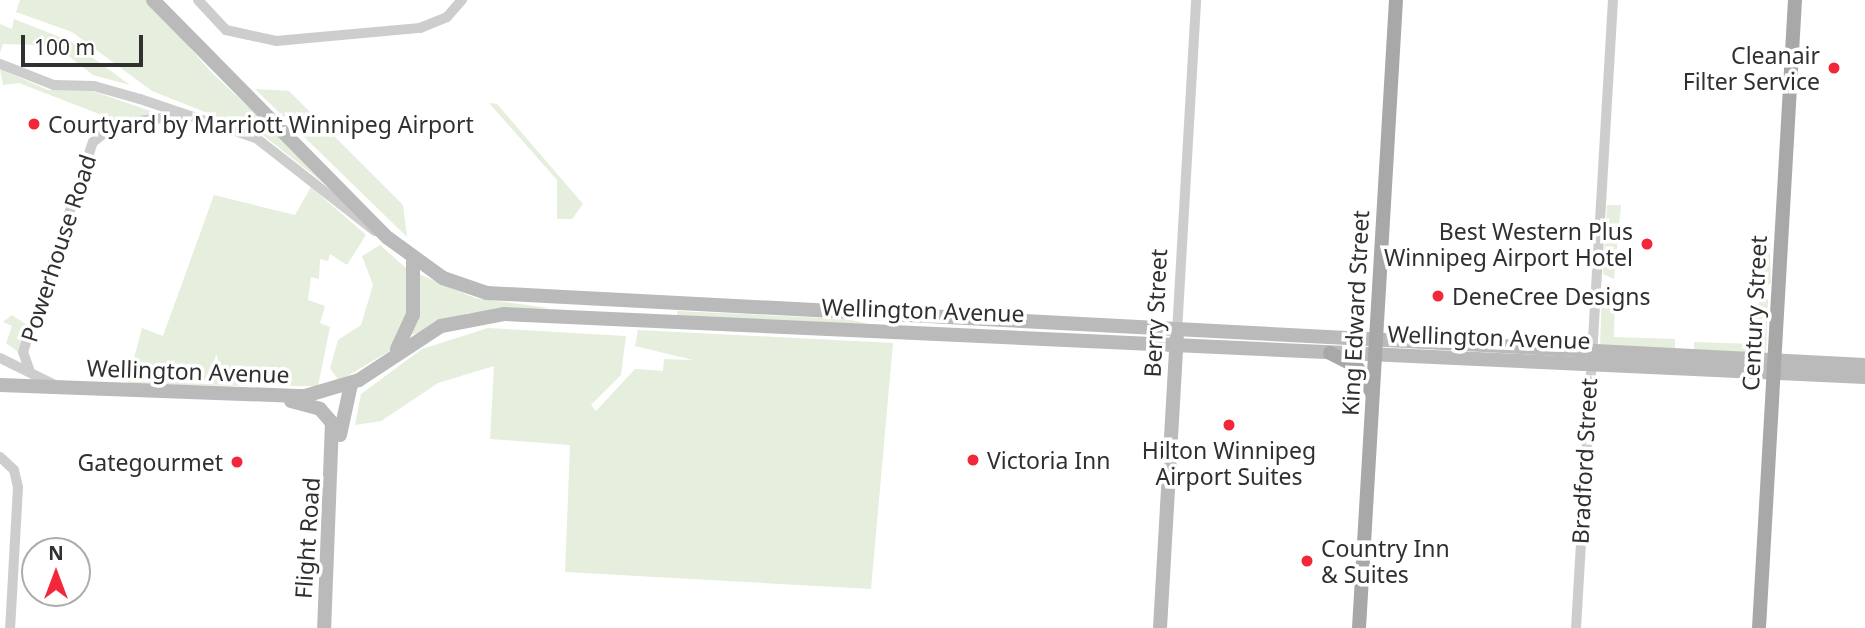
<!DOCTYPE html>
<style>
body{margin:0}
#map{position:relative;width:1865px;height:628px;overflow:hidden;background:#fff;font-family:"Noto Sans",sans-serif}
div>[style]{position:absolute}
.green>*{inset:0;background:#e6eedd}
.street>*{height:10px;margin:-5px;padding:0 5px;transform-origin:5px;border-radius:5px;background:#cdcdcd}
.secondary>*{height:14px;margin:-7px;padding:0 7px;transform-origin:7px;border-radius:7px;background:#bababa}
.primary>*{height:14px;margin:-7px;padding:0 7px;transform-origin:7px;border-radius:7px;background:#a8a8a8}
.dots>*{width:19px;height:19px;translate:-50% -50%;box-sizing:border-box;border:4px solid #fff;border-radius:50%}
span{translate:-50% -50%;white-space:nowrap;text-align:center;line-height:1.15;-webkit-text-stroke:7px #fff;paint-order:stroke}
.poi-label{font-size:23px;color:#303030}
.right{translate:-100% -50%;text-align:right}
.left{translate:0 -50%;text-align:left}
.street-label{font-size:23px;color:#303030}
.north{position:absolute;left:21px;top:537px;width:70px;height:70px;box-sizing:border-box;background:#fff;border:2px solid #acacac;border-radius:50%;rotate:0deg;font-size:19px;font-weight:700;line-height:28px;text-align:center;color:#303030}
.north::after{content:'';display:block;margin:auto;width:24px;height:32px;background:#f2283a;clip-path:polygon(50% 0,100% 100%,50% 72%,0 100%)}
.scale{position:absolute;left:21px;top:35px;width:122px;height:32px;box-sizing:border-box;border:4px solid #303030;border-top:0;padding-left:9px;font-size:21px;line-height:24px;white-space:nowrap;color:#303030;-webkit-text-stroke:5px #fff;paint-order:stroke}
</style>
<div id="map">
<div class="green">
<i style="clip-path:polygon(20px 0,148px 0,211px 72px,370px 220px,263px 135px,152px 91px,72px 32px,16px 12px)"></i>
<i style="clip-path:polygon(14px 19px,70px 41px,130px 85px,93px 75px,66px 54px,40px 45px,3px 44px,0 53px,0 24px,12px 29px)"></i>
<i style="clip-path:polygon(0 69px,48px 90px,87px 89px,159px 114px,112px 119px,19px 83px,3px 85px)"></i>
<i style="clip-path:polygon(255px 89px,289px 91px,403px 205px,407px 237px)"></i>
<i style="clip-path:polygon(489px 103px,497px 104px,583px 204px,572px 219px,557px 219px,557px 180px)"></i>
<i style="clip-path:polygon(311px 187px,366px 235px,347px 265px,330px 254px,328px 261px,320px 259px,319px 279px,311px 277px,308px 300px,325px 306px,320px 323px,330px 327px,318px 386px,127px 385px,142px 328px,163px 336px,214px 195px,295px 215px)"></i>
<i style="clip-path:polygon(1607px 205px,1621px 205px,1614px 279px,1603px 274px)"></i>
<i style="clip-path:polygon(1769px 230px,1771px 283px,1763px 288px,1763px 236px)"></i>
<i style="clip-path:polygon(380px 245px,406px 268px,410px 310px,391px 350px,339px 381px,330px 368px,338px 340px,361px 325px,373px 285px,362px 256px)"></i>
<i style="clip-path:polygon(419px 274px,475px 298px,550px 308px,468px 313px,412px 335px)"></i>
<i style="clip-path:polygon(1608px 288px,1615px 289px,1614px 337px,1675px 339px,1675px 349px,1600px 346px,1602px 293px)"></i>
<i style="clip-path:polygon(1768px 299px,1766px 353px,1694px 350px,1694px 342px,1756px 344px,1759px 300px)"></i>
<i style="clip-path:polygon(677px 311px,847px 319px,877px 326px,677px 317px)"></i>
<i style="clip-path:polygon(12px 315px,27px 325px,18px 352px,6px 343px,12px 326px,3px 322px)"></i>
<i style="clip-path:polygon(488px 328px,626px 336px,621px 375px,591px 405px,596px 411px,635px 369px,663px 371px,664px 359px,693px 360px,635px 346px,638px 330px,893px 343px,871px 589px,565px 572px,570px 445px,490px 439px,494px 366px,438px 383px,381px 421px,355px 425px,361px 394px,422px 349px)"></i>
</div>
<div class="street">
<i style="left:198px;top:0;width:41px;rotate:47deg"></i>
<i style="left:226px;top:30px;width:51px;rotate:12.4deg"></i>
<i style="left:276px;top:41px;width:145px;rotate:-5.2deg"></i>
<i style="left:420px;top:28px;width:29px;rotate:-22deg"></i>
<i style="left:447px;top:17px;width:23px;rotate:-49deg"></i>
<i style="left:0;top:64px;width:58px;rotate:21.3deg"></i>
<i style="left:54px;top:85px;width:40px;rotate:1.4deg"></i>
<i style="left:94px;top:86px;width:48px;rotate:15.8deg"></i>
<i style="left:140px;top:99px;width:122px;rotate:18.6deg"></i>
<i style="left:256px;top:138px;width:151px;rotate:38deg"></i>
<i style="left:1177px;top:332px;width:333px;rotate:-86.7deg"></i>
<i style="left:0;top:358px;width:59px;rotate:26.1deg"></i>
<i style="left:30px;top:372px;width:21px;rotate:-109deg"></i>
<i style="left:23px;top:352px;width:221px;rotate:-71.6deg"></i>
<i style="left:93px;top:142px;width:29px;rotate:-38deg"></i>
<i style="left:116px;top:124px;width:69px;rotate:-7.5deg"></i>
<i style="left:0;top:457px;width:19px;rotate:43deg"></i>
<i style="left:14px;top:470px;width:17px;rotate:77deg"></i>
<i style="left:18px;top:487px;width:141px;rotate:93.2deg"></i>
<i style="left:1576px;top:628px;width:629px;rotate:-86.63deg"></i>
</div>
<div class="secondary">
<i style="left:153px;top:0;width:334px;rotate:45.4deg"></i>
<i style="left:388px;top:238px;width:68px;rotate:36deg"></i>
<i style="left:443px;top:278px;width:46px;rotate:18.8deg"></i>
<i style="left:487px;top:293px;width:1380px;rotate:2.99deg"></i>
<i style="left:397px;top:349px;width:38px;rotate:-65deg"></i>
<i style="left:413px;top:315px;width:57px;rotate:-90deg"></i>
<i style="left:0;top:385px;width:305px;rotate:2.1deg"></i>
<i style="left:305px;top:396px;width:56px;rotate:-16.5deg"></i>
<i style="left:359px;top:380px;width:98px;rotate:-33.4deg"></i>
<i style="left:441px;top:326px;width:64px;rotate:-10.8deg"></i>
<i style="left:504px;top:314px;width:1362px;rotate:2.65deg"></i>
<i style="left:291px;top:401px;width:30px;rotate:15deg"></i>
<i style="left:320px;top:409px;width:18px;rotate:49deg"></i>
<i style="left:332px;top:423px;width:205px;rotate:92.2deg"></i>
<i style="left:340px;top:435px;width:52px;rotate:-77.8deg"></i>
<i style="left:1160px;top:628px;width:291px;rotate:-86.7deg"></i>
</div>
<div class="primary">
<i style="left:1330px;top:353px;width:30px;rotate:27deg"></i>
<i style="left:1357px;top:367px;width:30px;rotate:60deg"></i>
<i style="left:1359px;top:628px;width:629px;rotate:-86.63deg"></i>
<i style="left:1759px;top:628px;width:629px;rotate:-86.72deg"></i>
</div>
<div class="dots">
<i style="left:1834px;top:68px;background:#f2283a"></i>
<i style="left:34px;top:124px;background:#f2283a"></i>
<i style="left:1647px;top:244px;background:#f2283a"></i>
<i style="left:1438px;top:296px;background:#f2283a"></i>
<i style="left:1229px;top:425px;background:#f2283a"></i>
<i style="left:973px;top:460px;background:#f2283a"></i>
<i style="left:237px;top:462px;background:#f2283a"></i>
<i style="left:1307px;top:561px;background:#f2283a"></i>
</div>
<div class="poi-label">
<span class="right" style="left:1820px;top:68px">Cleanair<br>Filter Service</span>
<span class="left" style="left:48px;top:124px">Courtyard by Marriott Winnipeg Airport</span>
<span class="right" style="left:1633px;top:244px">Best Western Plus<br>Winnipeg Airport Hotel</span>
<span class="left" style="left:1452px;top:296px">DeneCree Designs</span>
<span style="left:1229px;top:463px">Hilton Winnipeg<br>Airport Suites</span>
<span class="left" style="left:987px;top:460px">Victoria Inn</span>
<span class="right" style="left:223px;top:462px">Gategourmet</span>
<span class="left" style="left:1321px;top:561px">Country Inn<br>&amp; Suites</span>
</div>
<div class="street-label">
<span style="left:58px;top:248px;rotate:-72deg">Powerhouse Road</span>
<span style="left:923px;top:310px;rotate:2deg">Wellington Avenue</span>
<span style="left:1155px;top:313px;rotate:-87deg">Berry Street</span>
<span style="left:1355px;top:313px;rotate:-87deg">King Edward Street</span>
<span style="left:1754px;top:313px;rotate:-87deg">Century Street</span>
<span style="left:1489px;top:337px;rotate:2deg">Wellington Avenue</span>
<span style="left:188px;top:371px;rotate:2deg">Wellington Avenue</span>
<span style="left:1584px;top:461px;rotate:-87deg">Bradford Street</span>
<span style="left:307px;top:538px;rotate:-86deg">Flight Road</span>
</div>
<div class="north">N</div>
<div class="scale">100 m</div>
</div>
